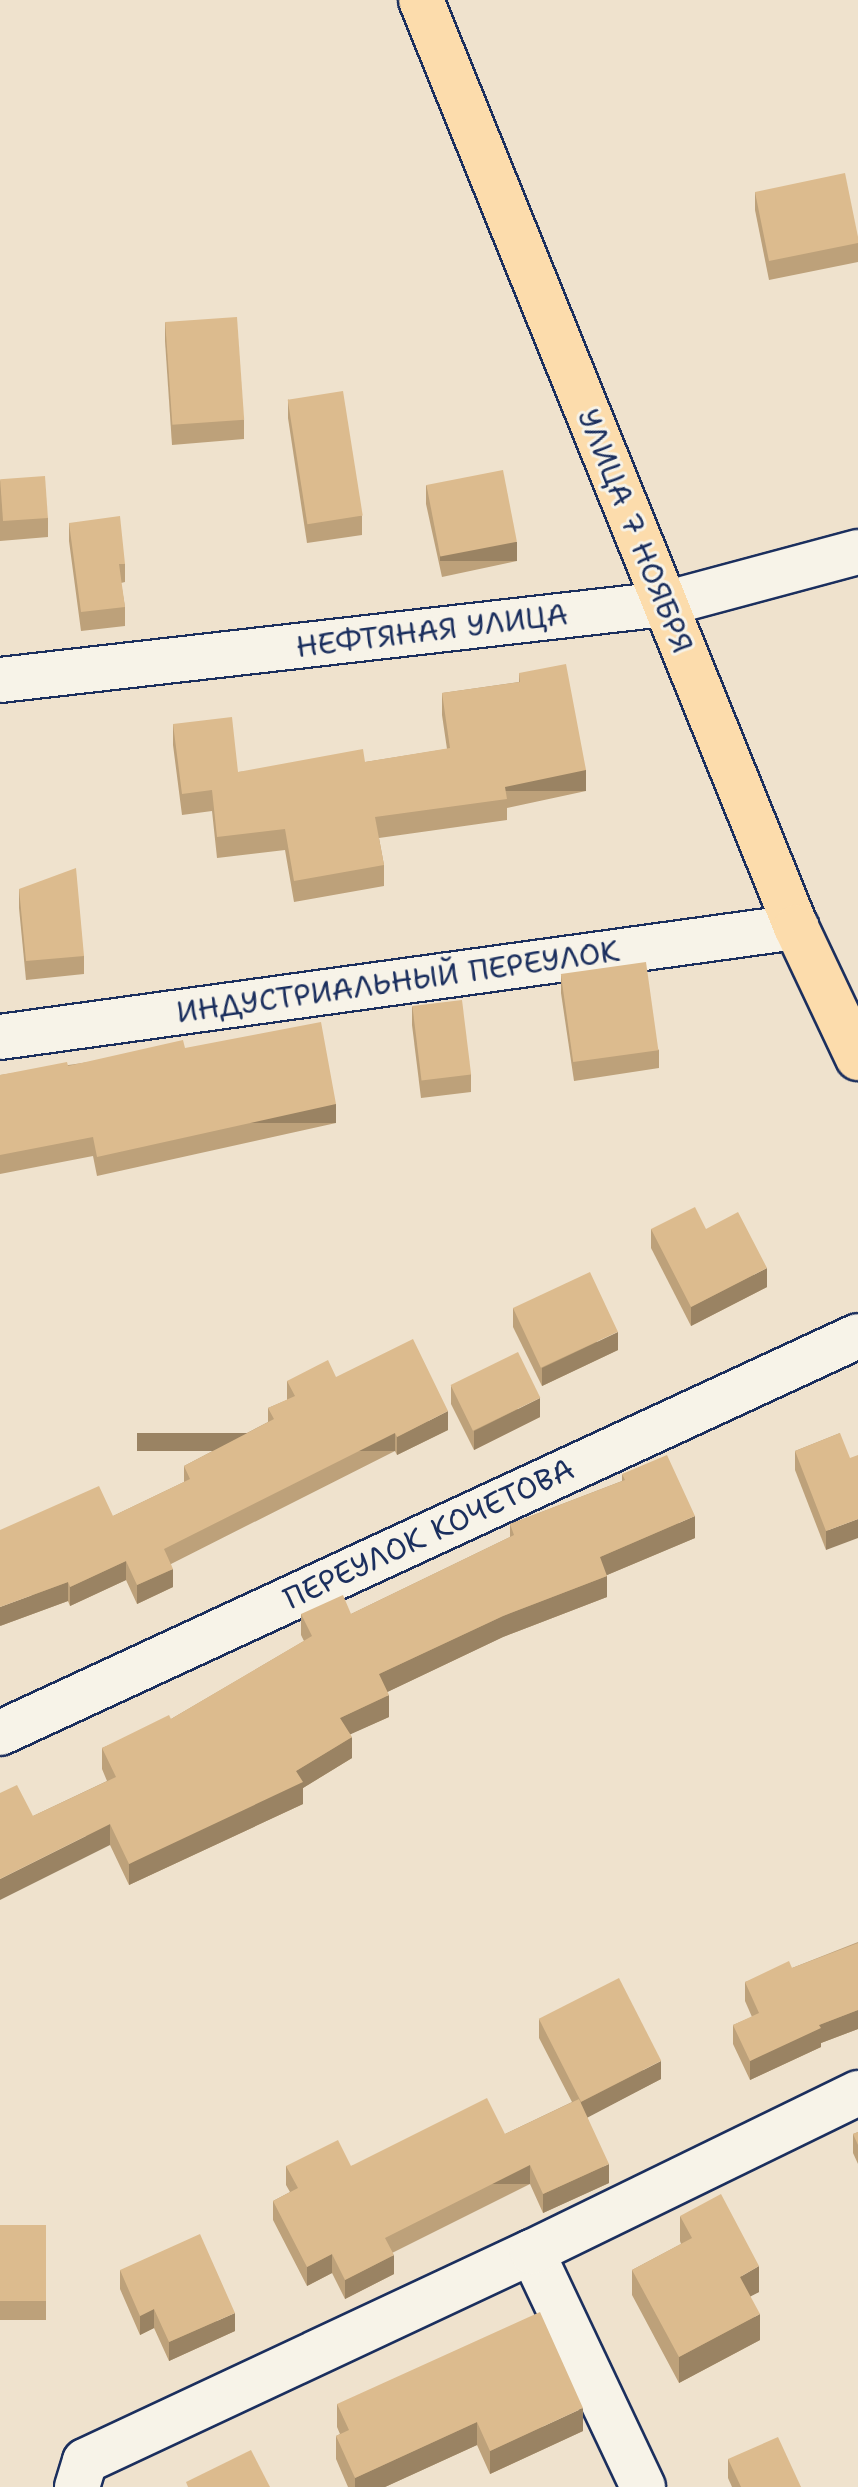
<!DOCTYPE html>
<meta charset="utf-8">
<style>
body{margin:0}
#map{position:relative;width:858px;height:2487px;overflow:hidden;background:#efe2cd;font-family:"Shantell Sans",sans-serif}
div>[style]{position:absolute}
.roads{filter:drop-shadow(2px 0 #1b2f5e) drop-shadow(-2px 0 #1b2f5e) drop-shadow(0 2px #1b2f5e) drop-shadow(0 -2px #1b2f5e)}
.street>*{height:44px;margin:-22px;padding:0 22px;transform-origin:22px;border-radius:22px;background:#f7f3e8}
.primary>*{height:44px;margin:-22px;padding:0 22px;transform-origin:22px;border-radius:22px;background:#fcdcac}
.wall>*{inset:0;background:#bda17a;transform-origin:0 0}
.shaded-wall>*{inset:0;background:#9a8363;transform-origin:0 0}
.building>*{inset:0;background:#dcbb8e;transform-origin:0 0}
span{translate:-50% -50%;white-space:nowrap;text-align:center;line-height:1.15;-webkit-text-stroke:6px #f7f3e8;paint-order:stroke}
.street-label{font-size:30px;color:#1b2f5e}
</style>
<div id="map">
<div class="roads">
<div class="street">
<i style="left:0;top:680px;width:668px;rotate:-6.53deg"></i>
<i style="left:664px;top:604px;width:201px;rotate:-15deg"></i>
<i style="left:0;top:1037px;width:804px;rotate:-7.87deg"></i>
<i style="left:0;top:1733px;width:945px;rotate:-24.83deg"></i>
<i style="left:532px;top:2252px;width:260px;rotate:64.7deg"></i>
<i style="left:77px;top:2487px;width:27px;rotate:-73deg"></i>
<i style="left:85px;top:2461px;width:493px;rotate:-25.1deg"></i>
<i style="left:532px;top:2252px;width:363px;rotate:-26deg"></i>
</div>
<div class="primary">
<i style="left:421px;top:0;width:1000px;rotate:67.98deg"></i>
<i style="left:796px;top:927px;width:145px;rotate:64.7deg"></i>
</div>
</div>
<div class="wall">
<i style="clip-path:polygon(755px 192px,858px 237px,858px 262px,769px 280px,755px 210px)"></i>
<i style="clip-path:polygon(165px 322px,244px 420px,244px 439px,172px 445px,165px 341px)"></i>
<i style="clip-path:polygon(288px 399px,362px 516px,362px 535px,307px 543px,288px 418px)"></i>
<i style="clip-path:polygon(0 480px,48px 518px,48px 537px,0 541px)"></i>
<i style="clip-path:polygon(426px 485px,517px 561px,442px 577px,426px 504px)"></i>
<i style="clip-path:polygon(69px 523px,125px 564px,125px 582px,121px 583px,125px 607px,125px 626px,81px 631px,69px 541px)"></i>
<i style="clip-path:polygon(519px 673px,586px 791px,507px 808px,507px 820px,379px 838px,384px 865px,384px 886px,294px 902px,285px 850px,217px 858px,212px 811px,182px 815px,173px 745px,173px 724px,238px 772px,365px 762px,447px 749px,442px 715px,442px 693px,519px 682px)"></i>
<i style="clip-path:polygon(19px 889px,84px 956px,84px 974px,26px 980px,19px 908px)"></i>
<i style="clip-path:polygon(561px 975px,659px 1050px,659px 1068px,574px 1081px,561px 993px)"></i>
<i style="clip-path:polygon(412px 1006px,471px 1074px,471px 1092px,421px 1098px,412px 1025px)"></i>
<i style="clip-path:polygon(185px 1048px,336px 1123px,97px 1176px,93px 1156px,0 1174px,0 1075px)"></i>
<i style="clip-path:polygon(651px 1229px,706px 1229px,767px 1287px,691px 1326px,651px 1248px)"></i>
<i style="clip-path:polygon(513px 1308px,618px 1350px,542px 1386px,513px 1327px)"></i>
<i style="clip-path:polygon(336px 1377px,448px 1430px,397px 1455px,395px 1451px,171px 1564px,173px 1587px,137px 1604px,126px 1580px,70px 1606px,68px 1601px,0 1626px,113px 1516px,184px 1482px,184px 1466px,268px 1422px,268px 1408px,287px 1400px,287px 1381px)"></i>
<i style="clip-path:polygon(451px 1386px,540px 1417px,474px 1450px,451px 1404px)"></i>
<i style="clip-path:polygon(840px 1433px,826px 1550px,795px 1470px,795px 1451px)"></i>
<i style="clip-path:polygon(622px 1474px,695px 1538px,607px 1575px,607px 1597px,503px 1637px,387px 1692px,389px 1717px,350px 1734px,352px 1758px,303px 1788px,303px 1804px,129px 1885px,110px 1845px,33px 1816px,107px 1781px,102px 1769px,102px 1748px,171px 1719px,304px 1641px,301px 1635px,301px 1614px,351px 1614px,510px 1537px,510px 1524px,622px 1481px)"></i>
<i style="clip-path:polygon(858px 1942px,858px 2029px,821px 2043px,821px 2047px,750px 2080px,733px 2044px,733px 2025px,752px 2017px,745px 2001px,745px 1982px,792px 1968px)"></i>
<i style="clip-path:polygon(539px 2019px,661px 2079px,587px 2117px,609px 2183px,543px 2213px,530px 2184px,392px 2253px,394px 2274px,345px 2299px,332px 2273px,307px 2286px,273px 2220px,273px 2201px,290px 2192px,286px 2185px,286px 2166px,351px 2166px,505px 2134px,572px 2102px,539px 2038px)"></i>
<i style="clip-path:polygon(858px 2132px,858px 2164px,853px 2153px,853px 2134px)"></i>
<i style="clip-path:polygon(680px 2216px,759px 2292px,750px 2296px,760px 2340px,679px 2383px,632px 2295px,632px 2270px,681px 2244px,680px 2241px)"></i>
<i style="left:0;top:2225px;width:46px;height:95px"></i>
<i style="clip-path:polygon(120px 2270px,235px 2331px,169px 2361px,154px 2328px,140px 2335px,120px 2289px)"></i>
<i style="clip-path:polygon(337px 2404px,583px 2431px,490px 2474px,477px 2445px,385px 2487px,348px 2487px,336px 2459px,336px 2436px,340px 2434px,337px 2427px)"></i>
<i style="clip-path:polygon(728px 2459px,801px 2487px,732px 2487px,728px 2478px)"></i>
</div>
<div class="shaded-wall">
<i style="left:517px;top:542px;width:19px;height:77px;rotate:90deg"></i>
<i style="left:586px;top:770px;width:21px;height:83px;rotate:90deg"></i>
<i style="left:336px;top:1104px;width:19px;height:245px;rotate:90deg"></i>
<i style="clip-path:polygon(767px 1268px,767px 1287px,691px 1326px,691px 1307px)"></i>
<i style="clip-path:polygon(618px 1332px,618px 1350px,542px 1386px,542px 1368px)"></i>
<i style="clip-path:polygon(540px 1398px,540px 1417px,474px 1450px,474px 1431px)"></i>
<i style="clip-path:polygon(448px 1411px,448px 1430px,397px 1455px,397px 1437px)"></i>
<i style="left:395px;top:1433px;width:18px;height:258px;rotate:90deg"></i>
<i style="clip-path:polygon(695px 1516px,695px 1538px,600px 1578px,600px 1557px)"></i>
<i style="clip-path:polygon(858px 1519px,858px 1538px,826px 1550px,826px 1531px)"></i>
<i style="clip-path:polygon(126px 1561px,126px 1580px,70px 1606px,70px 1587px)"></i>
<i style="clip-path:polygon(173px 1569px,173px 1587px,137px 1604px,137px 1585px)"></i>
<i style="clip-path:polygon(607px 1576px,607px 1597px,503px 1637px,379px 1696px,379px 1674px,503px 1616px)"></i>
<i style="clip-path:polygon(68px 1582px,68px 1601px,0 1626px,0 1607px)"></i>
<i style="clip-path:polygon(389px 1695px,389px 1717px,340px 1739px,340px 1718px)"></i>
<i style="clip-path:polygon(352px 1737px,352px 1758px,303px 1788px,303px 1804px,129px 1885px,129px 1864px,296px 1771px)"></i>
<i style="clip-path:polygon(110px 1824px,110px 1845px,0 1900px,0 1879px)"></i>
<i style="clip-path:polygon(858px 2010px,858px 2029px,821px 2043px,821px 2047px,750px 2080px,750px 2061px,819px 2025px)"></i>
<i style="clip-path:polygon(661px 2061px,661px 2079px,581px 2121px,581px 2102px)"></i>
<i style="clip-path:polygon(609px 2164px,609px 2183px,543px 2213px,543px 2194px)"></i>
<i style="left:530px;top:2165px;width:19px;height:162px;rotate:90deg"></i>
<i style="clip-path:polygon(332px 2254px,332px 2273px,307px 2286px,307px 2267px)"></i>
<i style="clip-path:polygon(394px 2255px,394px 2274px,345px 2299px,345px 2280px)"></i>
<i style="clip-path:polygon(759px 2266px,759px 2292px,740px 2302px,740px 2277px)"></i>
<i style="clip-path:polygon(154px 2309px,154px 2328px,140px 2335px,140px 2316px)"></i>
<i style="clip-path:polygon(235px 2313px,235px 2331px,169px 2361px,169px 2342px)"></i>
<i style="clip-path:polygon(760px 2314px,760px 2340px,679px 2383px,679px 2357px)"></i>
<i style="clip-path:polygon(583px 2408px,583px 2431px,490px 2474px,490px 2451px)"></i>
<i style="clip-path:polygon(477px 2422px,477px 2445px,385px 2487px,355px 2487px,355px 2478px)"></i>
</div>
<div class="building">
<i style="clip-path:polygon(845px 173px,858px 237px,858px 243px,769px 261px,755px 192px)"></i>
<i style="left:237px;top:317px;width:103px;height:72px;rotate:86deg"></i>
<i style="left:343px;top:391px;width:126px;height:56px;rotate:81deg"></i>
<i style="left:503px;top:470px;width:73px;height:78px;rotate:79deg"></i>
<i style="left:45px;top:476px;width:42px;height:45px;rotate:86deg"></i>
<i style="clip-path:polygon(120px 516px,125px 564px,119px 564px,125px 607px,81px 612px,69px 523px)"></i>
<i style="clip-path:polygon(566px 664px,586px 770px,505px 787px,507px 799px,375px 817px,384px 865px,294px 881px,285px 829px,217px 837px,212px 790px,182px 794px,173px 724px,232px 717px,238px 772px,363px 749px,365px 762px,450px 748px,442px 693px,520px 682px,519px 673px)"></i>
<i style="clip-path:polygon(76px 868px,84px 956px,26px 961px,19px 889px)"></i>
<i style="left:646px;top:962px;width:89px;height:86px;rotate:82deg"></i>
<i style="left:462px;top:1000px;width:75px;height:50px;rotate:83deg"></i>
<i style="clip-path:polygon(321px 1022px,336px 1104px,97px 1157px,93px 1137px,0 1155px,0 1075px,67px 1062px,68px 1066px,183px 1040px,185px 1048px)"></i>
<i style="clip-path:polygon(695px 1207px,706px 1229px,738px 1212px,767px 1268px,691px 1307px,651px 1229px)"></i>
<i style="left:590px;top:1272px;width:66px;height:85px;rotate:65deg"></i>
<i style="clip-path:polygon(413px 1339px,448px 1411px,397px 1437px,395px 1433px,164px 1549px,173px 1569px,137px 1585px,126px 1561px,70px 1587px,68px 1582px,0 1607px,0 1530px,99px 1486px,113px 1516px,190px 1479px,184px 1466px,274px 1419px,268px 1408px,295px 1396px,287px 1381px,328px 1360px,336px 1377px)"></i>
<i style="left:518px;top:1352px;width:51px;height:75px;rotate:64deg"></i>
<i style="clip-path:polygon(840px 1433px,850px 1458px,858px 1455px,858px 1519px,826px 1531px,795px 1451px)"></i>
<i style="clip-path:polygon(667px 1455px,695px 1516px,600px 1557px,607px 1576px,503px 1616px,379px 1674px,389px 1695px,340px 1718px,352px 1737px,296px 1771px,303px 1782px,129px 1864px,110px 1824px,0 1879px,0 1793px,17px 1785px,33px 1816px,116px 1777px,102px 1748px,169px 1715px,171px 1719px,312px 1636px,301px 1614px,343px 1595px,351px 1614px,514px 1535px,510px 1524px,625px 1480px,622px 1474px)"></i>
<i style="clip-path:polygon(858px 1943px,858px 2010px,819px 2025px,821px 2028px,750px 2061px,733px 2025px,759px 2013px,745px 1982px,789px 1961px,792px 1968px)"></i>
<i style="left:619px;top:1978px;width:93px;height:90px;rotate:63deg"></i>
<i style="clip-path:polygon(487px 2098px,505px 2134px,579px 2099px,609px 2164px,543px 2194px,530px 2165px,385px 2238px,394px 2255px,345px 2280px,332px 2254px,307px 2267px,273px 2201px,298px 2188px,286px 2166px,338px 2140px,351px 2166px)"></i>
<i style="clip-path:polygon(858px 2132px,858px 2145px,853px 2134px)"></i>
<i style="clip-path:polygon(721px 2194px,759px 2266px,740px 2277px,760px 2314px,679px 2357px,632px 2270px,692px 2238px,680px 2216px)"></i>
<i style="left:0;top:2225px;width:46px;height:76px"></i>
<i style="clip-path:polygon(200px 2234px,235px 2313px,169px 2342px,154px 2309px,140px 2316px,120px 2270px)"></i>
<i style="clip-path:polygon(540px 2312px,583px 2408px,490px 2451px,477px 2422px,355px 2478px,336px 2436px,349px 2430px,337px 2404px)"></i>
<i style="clip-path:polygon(778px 2437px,801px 2487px,741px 2487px,728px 2459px)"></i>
<i style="clip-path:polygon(251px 2450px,270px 2487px,188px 2487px,186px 2482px)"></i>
</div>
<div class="street-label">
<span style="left:635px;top:531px;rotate:68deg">УЛИЦА 7 НОЯБРЯ</span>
<span style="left:432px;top:631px;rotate:-7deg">НЕФТЯНАЯ УЛИЦА</span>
<span style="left:398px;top:982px;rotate:-8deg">ИНДУСТРИАЛЬНЫЙ ПЕРЕУЛОК</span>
<span style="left:429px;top:1534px;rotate:-25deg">ПЕРЕУЛОК КОЧЕТОВА</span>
</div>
</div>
